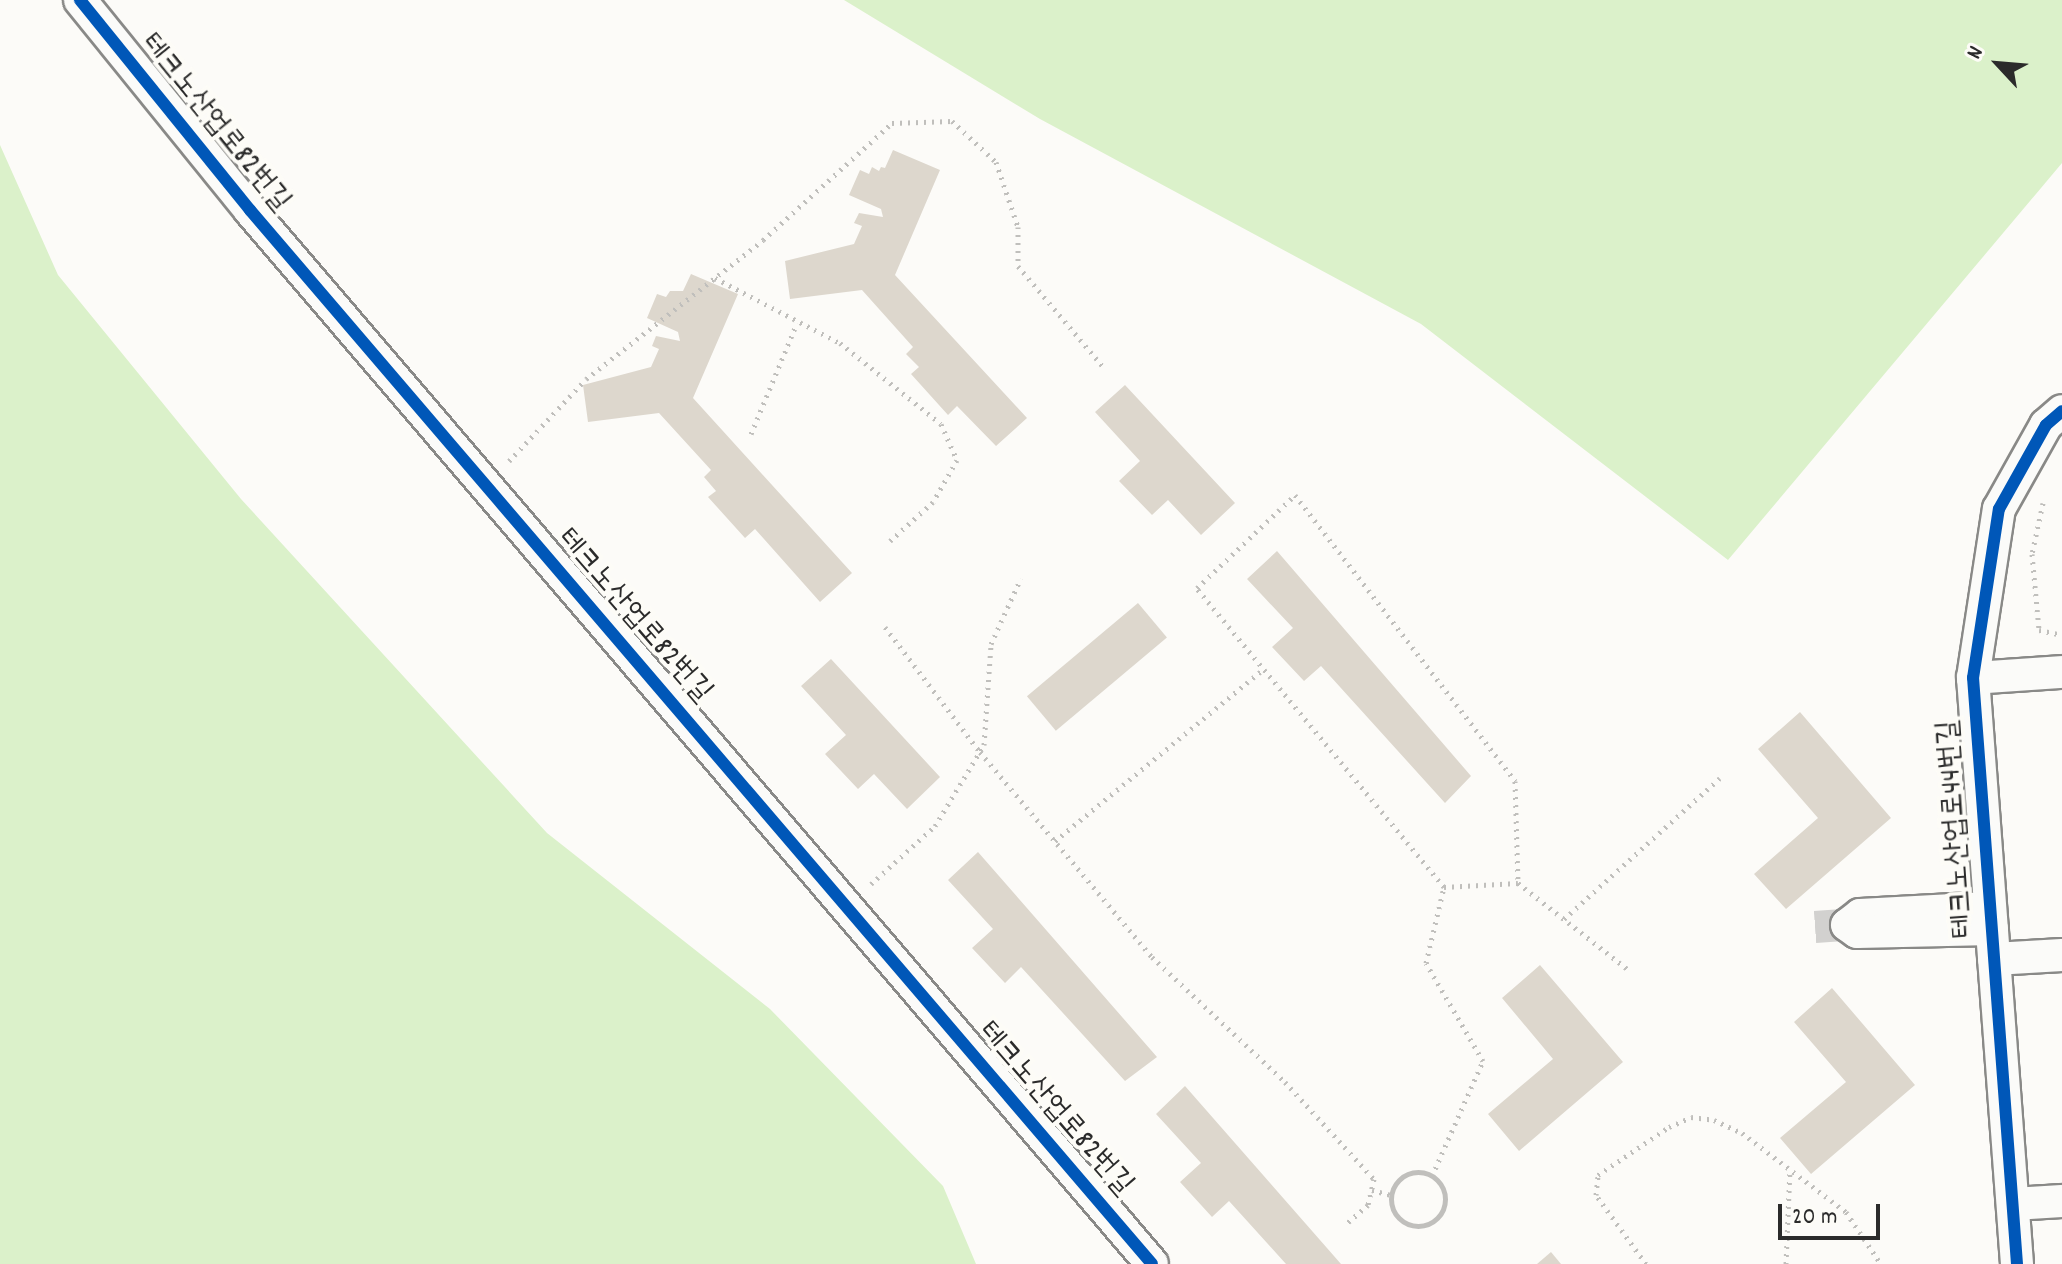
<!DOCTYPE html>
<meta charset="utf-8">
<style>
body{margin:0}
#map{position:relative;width:2062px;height:1264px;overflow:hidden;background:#fcfbf8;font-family:Dekko,"Poor Story",sans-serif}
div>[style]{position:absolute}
.green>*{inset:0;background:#dbf1ca}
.building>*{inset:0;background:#ddd7cd;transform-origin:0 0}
.minor-tunnel>*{height:32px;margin-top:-16px;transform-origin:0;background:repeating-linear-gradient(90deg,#d2d1cf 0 32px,transparent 0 48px)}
.path>*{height:5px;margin-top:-2.5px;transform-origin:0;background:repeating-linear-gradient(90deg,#c0bfbc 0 2px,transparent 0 8px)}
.path>.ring{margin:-2.5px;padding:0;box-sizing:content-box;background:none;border:5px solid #c0bfbc;border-radius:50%}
.roads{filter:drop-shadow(2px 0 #898987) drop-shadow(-2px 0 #898987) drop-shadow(0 2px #898987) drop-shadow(0 -2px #898987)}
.minor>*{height:32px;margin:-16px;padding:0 16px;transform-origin:16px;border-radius:16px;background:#fbfbf9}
.cycleway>*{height:12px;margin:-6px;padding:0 6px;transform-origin:6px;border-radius:6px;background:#0057b8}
span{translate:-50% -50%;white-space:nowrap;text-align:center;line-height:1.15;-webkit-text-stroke:8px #fdfcf7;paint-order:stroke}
.street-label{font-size:30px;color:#2b2b2b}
.north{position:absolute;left:1958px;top:24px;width:80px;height:80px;-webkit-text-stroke:6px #fdfcf7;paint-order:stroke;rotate:296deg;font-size:22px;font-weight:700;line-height:32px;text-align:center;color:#2b2b2b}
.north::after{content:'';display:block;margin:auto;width:28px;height:36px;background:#2b2b2b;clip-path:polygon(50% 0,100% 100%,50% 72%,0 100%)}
.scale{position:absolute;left:1778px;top:1204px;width:102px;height:36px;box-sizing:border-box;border:4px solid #2b2b2b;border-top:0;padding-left:10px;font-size:24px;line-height:28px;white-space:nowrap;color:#2b2b2b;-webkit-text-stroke:6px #fdfcf7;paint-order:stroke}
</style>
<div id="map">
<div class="green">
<i style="clip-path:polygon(844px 0,2062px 0,2062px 163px,1728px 560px,1421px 324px,1040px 119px)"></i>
<i style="clip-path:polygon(0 145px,58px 275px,241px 499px,547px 833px,770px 1009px,943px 1186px,976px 1264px,0 1264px)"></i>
</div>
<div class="building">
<i style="clip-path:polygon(893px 150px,940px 170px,895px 275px,1027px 418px,996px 446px,957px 406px,948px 415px,911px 374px,919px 367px,906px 354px,913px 347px,862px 290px,790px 299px,785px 261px,854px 244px,862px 226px,854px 223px,859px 213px,883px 217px,881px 209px,849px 195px,860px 170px,869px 174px,872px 167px,879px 171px,881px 167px,885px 168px)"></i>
<i style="clip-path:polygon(691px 274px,738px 294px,693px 398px,852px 573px,820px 602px,755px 529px,745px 538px,708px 497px,716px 491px,704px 477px,711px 470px,659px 413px,588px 422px,583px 385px,651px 367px,659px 349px,652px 346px,656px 336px,680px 341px,678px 332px,647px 318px,657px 294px,666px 297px,670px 291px,683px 291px)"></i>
<i style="clip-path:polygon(1125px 385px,1235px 503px,1201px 535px,1168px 500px,1152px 515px,1119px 481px,1140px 461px,1095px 412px)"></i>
<i style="clip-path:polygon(1277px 551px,1471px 776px,1445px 803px,1321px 666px,1304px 681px,1272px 647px,1293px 628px,1247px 579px)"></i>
<i style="left:1138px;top:603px;width:45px;height:145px;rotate:50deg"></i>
<i style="clip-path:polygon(831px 659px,940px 777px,907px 809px,874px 774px,858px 789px,825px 754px,846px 735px,801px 686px)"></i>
<i style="clip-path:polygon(1800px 712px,1891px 818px,1786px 909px,1754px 874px,1818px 818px,1758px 749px)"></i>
<i style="clip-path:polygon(978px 852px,1157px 1057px,1125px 1081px,1021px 967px,1005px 983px,972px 948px,993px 929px,948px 880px)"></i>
<i style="clip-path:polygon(1540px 965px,1623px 1062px,1519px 1151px,1488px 1114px,1553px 1059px,1502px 998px)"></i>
<i style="clip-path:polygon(1832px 988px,1915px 1085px,1811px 1174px,1780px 1138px,1846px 1082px,1794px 1022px)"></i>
<i style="clip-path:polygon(1185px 1086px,1341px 1264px,1286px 1264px,1229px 1201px,1212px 1217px,1180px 1182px,1201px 1163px,1156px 1114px)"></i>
<i style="clip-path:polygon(1551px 1252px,1561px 1264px,1537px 1264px)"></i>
</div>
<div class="minor-tunnel">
<i style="left:1815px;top:927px;width:32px;rotate:-4deg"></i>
</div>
<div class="path">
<i style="left:715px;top:278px;width:141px;rotate:27.5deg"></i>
<i style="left:840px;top:343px;width:129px;rotate:38.7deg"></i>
<i style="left:941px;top:424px;width:39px;rotate:66deg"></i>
<i style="left:957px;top:460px;width:48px;rotate:119.7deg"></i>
<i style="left:933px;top:502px;width:58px;rotate:137.8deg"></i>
<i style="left:751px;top:434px;width:120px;rotate:-67.5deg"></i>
<i style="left:509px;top:461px;width:112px;rotate:-46.8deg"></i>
<i style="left:586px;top:379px;width:225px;rotate:-38.1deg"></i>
<i style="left:763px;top:240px;width:174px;rotate:-42.2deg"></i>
<i style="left:892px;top:123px;width:60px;rotate:-1.9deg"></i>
<i style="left:952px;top:121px;width:60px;rotate:43deg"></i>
<i style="left:996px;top:162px;width:69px;rotate:71.3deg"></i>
<i style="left:1018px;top:227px;width:39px;rotate:90deg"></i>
<i style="left:1018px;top:266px;width:135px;rotate:49.8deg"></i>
<i style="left:2043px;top:503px;width:52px;rotate:102.2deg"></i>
<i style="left:2032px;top:554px;width:76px;rotate:84.7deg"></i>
<i style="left:2039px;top:630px;width:24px;rotate:12deg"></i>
<i style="left:885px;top:627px;width:157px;rotate:52.8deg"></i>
<i style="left:980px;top:752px;width:268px;rotate:50deg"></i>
<i style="left:1152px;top:957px;width:183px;rotate:43.2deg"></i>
<i style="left:1285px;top:1082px;width:132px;rotate:47.5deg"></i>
<i style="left:1374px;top:1179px;width:27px;rotate:103deg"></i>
<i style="left:1368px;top:1205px;width:30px;rotate:139deg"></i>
<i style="left:1055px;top:841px;width:271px;rotate:-39.5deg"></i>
<i style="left:871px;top:884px;width:86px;rotate:-42.2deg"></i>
<i style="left:935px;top:826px;width:95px;rotate:-58.8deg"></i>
<i style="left:984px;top:745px;width:101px;rotate:-86deg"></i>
<i style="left:991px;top:644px;width:72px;rotate:-65.6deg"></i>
<i style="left:1444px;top:887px;width:74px;rotate:-3.1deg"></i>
<i style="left:1564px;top:919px;width:210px;rotate:-42.1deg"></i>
<i class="ring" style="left:1391px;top:1172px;width:49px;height:49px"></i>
<i style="left:1432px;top:1176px;width:126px;rotate:-66.1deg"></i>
<i style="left:1483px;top:1061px;width:113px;rotate:-120.2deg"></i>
<i style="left:1426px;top:963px;width:78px;rotate:-76.7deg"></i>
<i style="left:1444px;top:887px;width:388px;rotate:-129.6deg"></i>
<i style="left:1197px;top:588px;width:135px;rotate:-43.5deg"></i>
<i style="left:1295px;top:495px;width:361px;rotate:52.4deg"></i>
<i style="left:1515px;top:781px;width:102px;rotate:88.3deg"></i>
<i style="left:1518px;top:883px;width:142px;rotate:38.2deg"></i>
<i style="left:1372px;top:1190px;width:20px;rotate:15deg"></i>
<i style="left:1646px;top:1264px;width:85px;rotate:-125.9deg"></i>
<i style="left:1596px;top:1195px;width:20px;rotate:-84deg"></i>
<i style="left:1598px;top:1175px;width:86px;rotate:-34.1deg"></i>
<i style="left:1669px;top:1127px;width:24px;rotate:-24deg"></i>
<i style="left:1691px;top:1117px;width:23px;rotate:7deg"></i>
<i style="left:1714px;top:1120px;width:31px;rotate:25deg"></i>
<i style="left:1742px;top:1133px;width:131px;rotate:37.2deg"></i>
<i style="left:1846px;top:1212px;width:63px;rotate:56.1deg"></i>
<i style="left:1786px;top:1264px;width:95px;rotate:-87.6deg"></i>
</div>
<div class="roads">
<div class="minor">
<i style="left:80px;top:0;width:270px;rotate:51deg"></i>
<i style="left:250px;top:210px;width:1387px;rotate:49.44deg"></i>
<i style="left:1973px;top:678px;width:89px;rotate:-3.9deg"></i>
<i style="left:1990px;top:908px;width:130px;rotate:176.9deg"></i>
<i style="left:1860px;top:915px;width:16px;rotate:142deg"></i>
<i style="left:1847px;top:925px;width:12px;rotate:35deg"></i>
<i style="left:1857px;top:932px;width:135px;rotate:-1.3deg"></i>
<i style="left:1994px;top:959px;width:68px;rotate:-3.4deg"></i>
<i style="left:2013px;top:1204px;width:49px;rotate:-3.5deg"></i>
<i style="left:2017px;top:1264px;width:588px;rotate:-94.29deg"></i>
<i style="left:1973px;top:678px;width:171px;rotate:-81.3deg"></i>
<i style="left:1999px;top:509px;width:96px;rotate:-60.8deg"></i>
<i style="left:2046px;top:425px;width:21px;rotate:-41deg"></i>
</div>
</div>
<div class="cycleway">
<i style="left:80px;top:0;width:270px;rotate:51deg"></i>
<i style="left:250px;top:210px;width:1387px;rotate:49.44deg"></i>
<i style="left:2017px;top:1264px;width:588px;rotate:-94.29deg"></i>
<i style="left:1973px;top:678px;width:171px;rotate:-81.3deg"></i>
<i style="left:1999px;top:509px;width:96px;rotate:-60.8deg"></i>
<i style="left:2046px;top:425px;width:21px;rotate:-41deg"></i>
</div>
<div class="street-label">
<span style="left:214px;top:124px;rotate:51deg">테크노산업로82번길</span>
<span style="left:633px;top:617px;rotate:49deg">테크노산업로82번길</span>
<span style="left:1958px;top:829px;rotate:-94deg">테크노산업로44번길</span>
<span style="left:1054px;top:1110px;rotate:49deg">테크노산업로82번길</span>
</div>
<div class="north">N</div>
<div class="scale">20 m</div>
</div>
